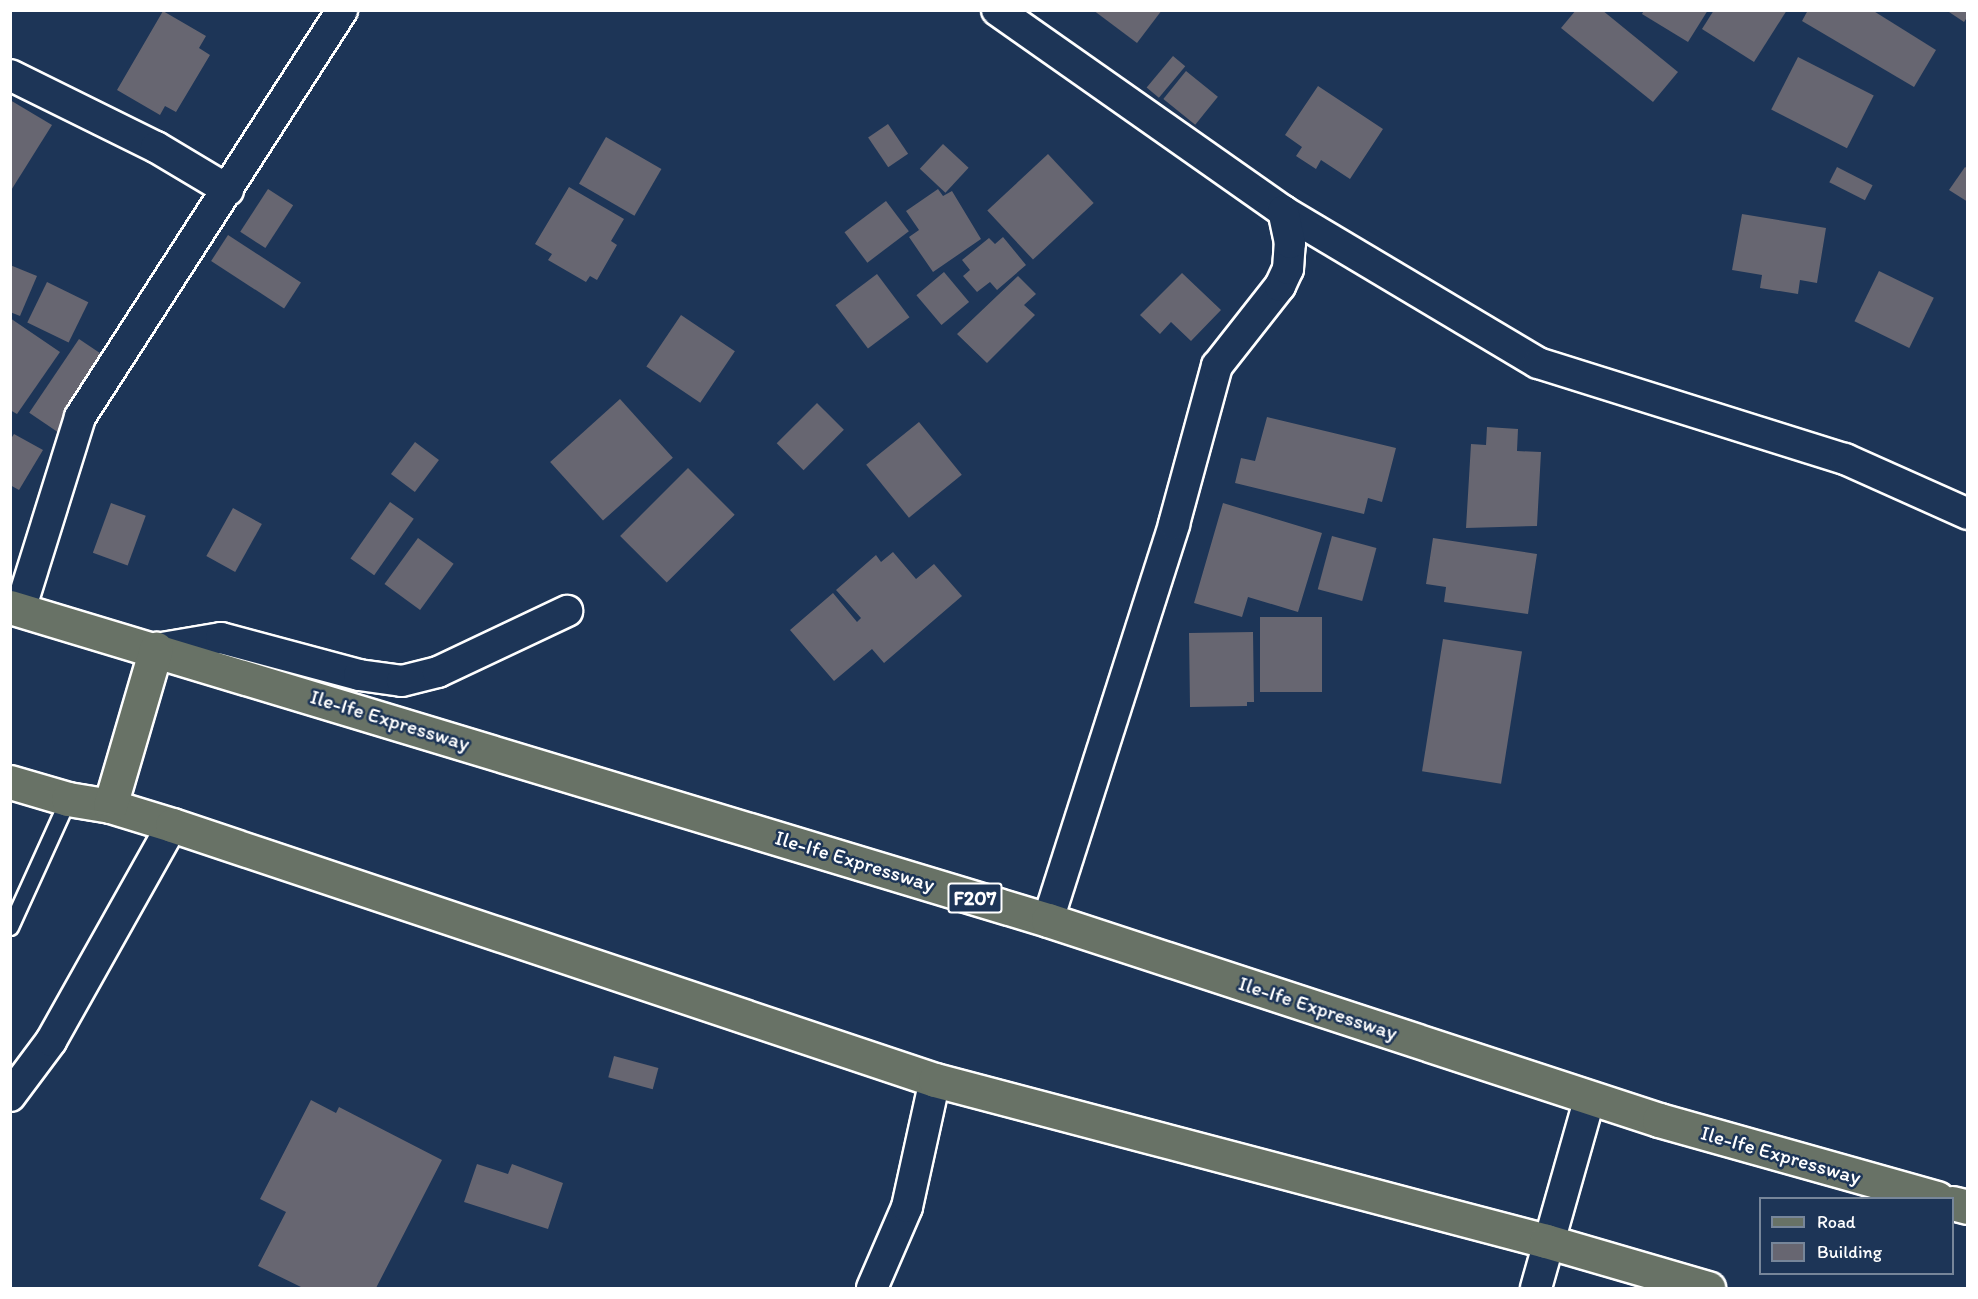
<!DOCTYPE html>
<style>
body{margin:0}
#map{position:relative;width:1978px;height:1299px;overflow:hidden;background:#1d3557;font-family:Itim,sans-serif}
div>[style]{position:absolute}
.building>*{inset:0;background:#676671;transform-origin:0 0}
.roads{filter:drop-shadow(2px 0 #fff) drop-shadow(-2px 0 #fff) drop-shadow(0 2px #fff) drop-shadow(0 -2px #fff)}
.lane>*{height:15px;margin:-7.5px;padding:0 7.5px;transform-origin:7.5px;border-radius:7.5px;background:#1d3557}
.street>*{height:30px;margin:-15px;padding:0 15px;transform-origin:15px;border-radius:15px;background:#1d3557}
.primary>*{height:33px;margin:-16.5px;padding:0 16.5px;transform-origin:16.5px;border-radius:16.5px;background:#687266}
span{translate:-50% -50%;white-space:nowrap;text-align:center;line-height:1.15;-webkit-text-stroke:5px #1d3557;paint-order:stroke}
.shield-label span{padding:2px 4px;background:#1d3557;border:2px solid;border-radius:4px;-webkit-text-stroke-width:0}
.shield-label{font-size:20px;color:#fff;font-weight:700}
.street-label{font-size:21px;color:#fff}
.frame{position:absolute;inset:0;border:12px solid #fff;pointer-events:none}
.legend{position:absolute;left:1759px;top:1197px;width:195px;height:78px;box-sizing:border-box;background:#1d3557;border:2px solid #77869a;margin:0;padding:8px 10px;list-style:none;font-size:18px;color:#fff}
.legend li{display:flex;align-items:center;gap:12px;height:30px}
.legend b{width:30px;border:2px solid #77869a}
</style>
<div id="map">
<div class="building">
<i style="clip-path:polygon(1093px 10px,1162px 10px,1137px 43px)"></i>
<i style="clip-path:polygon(1576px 10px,1602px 10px,1678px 72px,1653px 102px,1561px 28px)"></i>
<i style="clip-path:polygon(1644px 10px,1708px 10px,1688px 42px,1642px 14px)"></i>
<i style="clip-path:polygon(1714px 10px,1787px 10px,1754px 62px,1702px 29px)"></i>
<i style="clip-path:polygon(1808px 10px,1872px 10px,1936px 50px,1914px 87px,1802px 21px)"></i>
<i style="clip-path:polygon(1946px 10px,1968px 10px,1968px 16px,1964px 22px)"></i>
<i style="clip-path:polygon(163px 11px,206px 36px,199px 48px,210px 55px,176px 112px,165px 106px,160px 115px,117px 90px)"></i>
<i style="left:1173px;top:56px;width:16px;height:41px;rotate:40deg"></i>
<i style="left:1798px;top:57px;width:85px;height:59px;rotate:27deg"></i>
<i style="left:1186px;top:71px;width:41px;height:36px;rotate:39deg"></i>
<i style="clip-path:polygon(1318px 86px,1383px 129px,1350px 179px,1321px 160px,1316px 169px,1296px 156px,1302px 147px,1285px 135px)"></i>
<i style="clip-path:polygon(10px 100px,52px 125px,10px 192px)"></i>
<i style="left:888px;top:124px;width:36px;height:24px;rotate:56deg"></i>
<i style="left:606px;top:137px;width:64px;height:54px;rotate:30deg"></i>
<i style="left:943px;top:144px;width:35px;height:34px;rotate:43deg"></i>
<i style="left:1048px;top:154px;width:67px;height:83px;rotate:47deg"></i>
<i style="left:1837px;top:167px;width:40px;height:17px;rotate:27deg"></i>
<i style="clip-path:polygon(1965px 167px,1968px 169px,1968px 202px,1949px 190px)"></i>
<i style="clip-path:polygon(569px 187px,624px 219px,611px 241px,617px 245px,597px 280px,590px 276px,586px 282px,548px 260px,552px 254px,535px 244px)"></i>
<i style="left:268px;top:189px;width:30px;height:51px;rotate:33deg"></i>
<i style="clip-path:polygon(938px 189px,943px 196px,952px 191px,981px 239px,933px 272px,909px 237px,919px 230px,906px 211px)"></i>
<i style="left:886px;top:201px;width:38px;height:52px;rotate:53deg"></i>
<i style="clip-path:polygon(1742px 214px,1826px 228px,1817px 283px,1800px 280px,1798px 294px,1760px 288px,1762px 275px,1732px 270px)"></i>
<i style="left:228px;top:235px;width:87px;height:31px;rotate:33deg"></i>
<i style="clip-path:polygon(1003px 237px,1026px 265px,997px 290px,990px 282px,977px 292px,963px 276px,970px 270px,962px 260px,989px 238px,995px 244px)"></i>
<i style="clip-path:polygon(10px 265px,37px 276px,20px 316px,10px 312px)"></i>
<i style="left:1879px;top:271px;width:61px;height:56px;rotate:26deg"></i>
<i style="left:944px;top:272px;width:39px;height:36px;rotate:50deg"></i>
<i style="clip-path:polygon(1182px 273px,1221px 310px,1191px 341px,1171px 322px,1160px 334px,1140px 315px)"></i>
<i style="left:877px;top:274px;width:54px;height:52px;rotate:53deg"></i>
<i style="clip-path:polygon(1018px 276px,1036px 294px,1024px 305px,1035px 315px,987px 363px,957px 334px)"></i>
<i style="left:47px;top:282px;width:46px;height:45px;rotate:26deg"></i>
<i style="left:681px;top:315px;width:65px;height:62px;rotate:34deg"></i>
<i style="clip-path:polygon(10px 318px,60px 352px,17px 414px,10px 410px)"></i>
<i style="left:79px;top:339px;width:40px;height:89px;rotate:34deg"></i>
<i style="left:620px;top:399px;width:79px;height:94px;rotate:48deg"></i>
<i style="left:817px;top:403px;width:38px;height:57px;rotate:45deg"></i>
<i style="clip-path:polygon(1267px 417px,1396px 448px,1382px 502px,1368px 498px,1364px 514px,1235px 483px,1241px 458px,1255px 461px)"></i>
<i style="left:919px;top:422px;width:68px;height:68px;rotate:51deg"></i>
<i style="clip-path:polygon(1487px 427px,1518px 429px,1517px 451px,1541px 452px,1537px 526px,1466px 528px,1471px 444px,1486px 445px)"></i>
<i style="clip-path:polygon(14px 434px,43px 450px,19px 490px,10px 485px,10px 440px)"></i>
<i style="left:415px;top:442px;width:30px;height:40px;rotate:37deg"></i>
<i style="left:688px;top:468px;width:66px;height:96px;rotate:45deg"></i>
<i style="left:390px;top:502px;width:29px;height:69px;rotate:35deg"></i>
<i style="left:111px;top:503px;width:37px;height:53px;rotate:20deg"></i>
<i style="clip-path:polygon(1223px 503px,1322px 533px,1298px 612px,1248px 597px,1242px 617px,1194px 603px)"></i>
<i style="left:233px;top:508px;width:33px;height:55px;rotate:29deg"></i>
<i style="left:1332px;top:536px;width:46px;height:55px;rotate:15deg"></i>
<i style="left:418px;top:538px;width:44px;height:57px;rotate:36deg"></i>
<i style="clip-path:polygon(1433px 538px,1537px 554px,1528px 614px,1444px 602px,1446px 587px,1426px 584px)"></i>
<i style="clip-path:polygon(893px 552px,916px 579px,934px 564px,962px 596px,884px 663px,872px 649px,834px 681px,790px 630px,833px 593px,857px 622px,861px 618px,836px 590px,876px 555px,881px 562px)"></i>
<i style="left:1260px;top:617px;width:62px;height:75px"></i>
<i style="clip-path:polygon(1253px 632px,1254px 702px,1247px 702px,1247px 706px,1190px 707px,1189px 633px)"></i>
<i style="left:1443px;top:639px;width:80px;height:134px;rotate:9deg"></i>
<i style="left:614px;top:1056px;width:46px;height:22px;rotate:15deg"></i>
<i style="clip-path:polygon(311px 1100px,336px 1113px,339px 1107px,442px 1160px,376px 1288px,303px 1288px,258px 1266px,286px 1212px,260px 1199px)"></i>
<i style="clip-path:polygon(477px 1164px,508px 1174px,512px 1164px,563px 1183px,548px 1229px,464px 1202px)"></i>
</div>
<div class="roads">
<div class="lane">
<i style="left:10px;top:927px;width:141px;rotate:-65.6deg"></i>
</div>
<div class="street">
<i style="left:997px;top:10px;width:350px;rotate:35.1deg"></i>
<i style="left:1283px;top:211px;width:297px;rotate:30.8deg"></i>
<i style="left:1538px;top:363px;width:322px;rotate:17.4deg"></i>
<i style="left:1845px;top:459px;width:135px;rotate:24.1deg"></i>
<i style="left:10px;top:75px;width:163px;rotate:26.3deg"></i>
<i style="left:156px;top:147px;width:84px;rotate:30.8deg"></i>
<i style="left:20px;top:610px;width:202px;rotate:-72.7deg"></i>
<i style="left:80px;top:417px;width:484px;rotate:-57.2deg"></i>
<i style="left:156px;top:649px;width:66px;rotate:-9.6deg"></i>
<i style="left:221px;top:638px;width:143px;rotate:15deg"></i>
<i style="left:359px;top:675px;width:43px;rotate:7.9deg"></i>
<i style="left:402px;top:681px;width:37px;rotate:-14deg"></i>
<i style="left:438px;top:672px;width:143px;rotate:-25.3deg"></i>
<i style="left:1048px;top:920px;width:416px;rotate:-72.3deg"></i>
<i style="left:1174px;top:524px;width:164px;rotate:-74.8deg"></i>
<i style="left:1217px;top:366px;width:102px;rotate:-51.8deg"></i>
<i style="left:1280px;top:286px;width:19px;rotate:-65deg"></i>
<i style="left:1288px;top:269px;width:26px;rotate:-86deg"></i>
<i style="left:1290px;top:243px;width:33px;rotate:-102deg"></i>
<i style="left:10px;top:1096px;width:69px;rotate:-53.3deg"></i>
<i style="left:51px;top:1041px;width:248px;rotate:-60.7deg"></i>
<i style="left:872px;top:1288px;width:88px;rotate:-66.6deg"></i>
<i style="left:907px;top:1207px;width:130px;rotate:-77.6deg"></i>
<i style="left:1536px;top:1288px;width:198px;rotate:-74.2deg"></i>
</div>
<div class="primary">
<i style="left:10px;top:607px;width:1084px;rotate:16.78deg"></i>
<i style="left:1048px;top:920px;width:643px;rotate:18.12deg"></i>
<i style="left:1659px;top:1120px;width:289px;rotate:15.7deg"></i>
<i style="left:10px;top:782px;width:60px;rotate:16.3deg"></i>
<i style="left:68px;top:799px;width:43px;rotate:9.5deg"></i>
<i style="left:110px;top:806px;width:65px;rotate:17deg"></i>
<i style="left:172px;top:825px;width:804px;rotate:18.48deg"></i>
<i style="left:935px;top:1080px;width:632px;rotate:14.76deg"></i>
<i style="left:1546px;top:1241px;width:169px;rotate:16.2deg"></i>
<i style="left:110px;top:806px;width:164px;rotate:-73.7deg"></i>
<i style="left:1952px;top:1203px;width:16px;rotate:14deg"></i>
</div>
</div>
<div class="shield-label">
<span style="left:975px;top:898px">F207</span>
</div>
<div class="street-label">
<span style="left:390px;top:720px;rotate:17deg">Ile-Ife Expressway</span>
<span style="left:855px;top:861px;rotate:17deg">Ile-Ife Expressway</span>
<span style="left:1318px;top:1008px;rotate:18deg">Ile-Ife Expressway</span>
<span style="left:1781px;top:1155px;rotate:16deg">Ile-Ife Expressway</span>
</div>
<div class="frame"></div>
<ul class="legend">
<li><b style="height:8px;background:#687266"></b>Road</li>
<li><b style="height:16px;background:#676671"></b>Building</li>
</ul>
</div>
